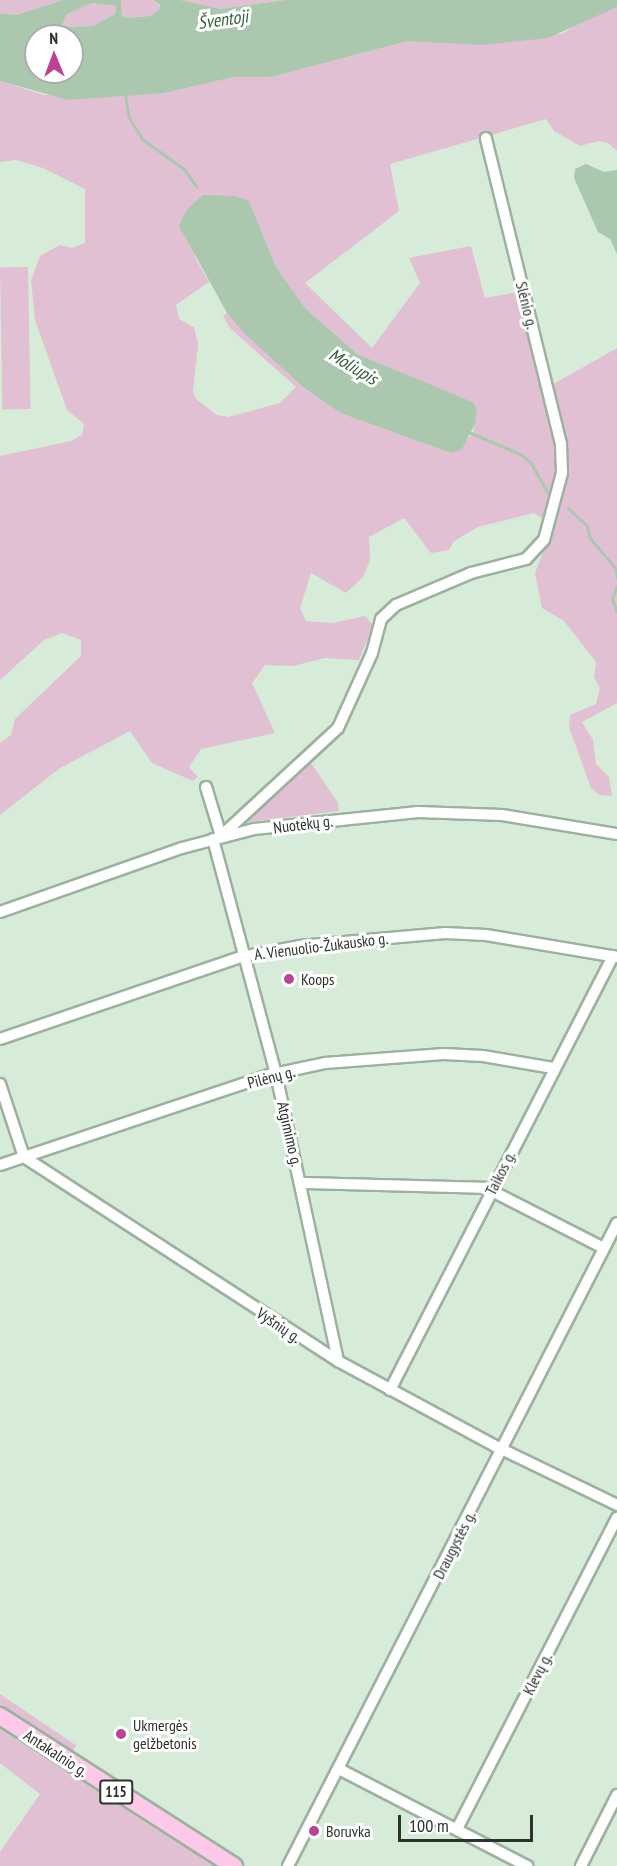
<!DOCTYPE html>
<meta charset="utf-8">
<style>
body{margin:0}
#map{position:relative;width:617px;height:1866px;overflow:hidden;background:#d6ebd8;font-family:"PT Sans Narrow",sans-serif}
div>[style]{position:absolute}
.green>*{inset:0;background:#e0c0d2;transform-origin:0 0}
.water>*{inset:0;background:#abc8af}
.stream>*{height:3px;margin:-1.5px;padding:0 1.5px;transform-origin:1.5px;border-radius:1.5px;background:#abc8af}
.roads{filter:drop-shadow(2px 0 #9cb19e) drop-shadow(-2px 0 #9cb19e) drop-shadow(0 2px #9cb19e) drop-shadow(0 -2px #9cb19e)}
.street>*{height:10px;margin:-5px;padding:0 5px;transform-origin:5px;border-radius:5px;background:#fff}
.primary>*{height:16px;margin:-8px;padding:0 8px;transform-origin:8px;border-radius:8px;background:#fccae8}
.dots>*{width:16px;height:16px;translate:-50% -50%;box-sizing:border-box;border:3px solid #fff;border-radius:50%}
span{translate:-50% -50%;white-space:nowrap;text-align:center;line-height:1.15;-webkit-text-stroke:6px #fff;paint-order:stroke}
.shield-label span{padding:2px 4px;background:#fff;border:2px solid;border-radius:4px;-webkit-text-stroke-width:0}
.shield-label{font-size:15px;color:#2b332c;font-weight:700}
.street-label{font-size:16px;color:#2b332c}
.poi-label{font-size:16px;color:#2b332c}
.left{translate:0 -50%;text-align:left}
.water-label{font-size:18px;color:#315d39;font-style:italic}
.north{position:absolute;left:24px;top:24px;width:60px;height:60px;box-sizing:border-box;background:#fff;border:2px solid #aaadab;border-radius:50%;rotate:359deg;font-size:16px;font-weight:700;line-height:24px;text-align:center;color:#2b332c}
.north::after{content:'';display:block;margin:auto;width:21px;height:27px;background:#bc4293;clip-path:polygon(50% 0,100% 100%,50% 72%,0 100%)}
.scale{position:absolute;left:398px;top:1815px;width:135px;height:27px;box-sizing:border-box;border:3px solid #2b332c;border-top:0;padding-left:8px;font-size:18px;line-height:21px;white-space:nowrap;color:#2b332c;-webkit-text-stroke:4px #fff;paint-order:stroke}
</style>
<div id="map">
<div class="green">
<i style="clip-path:polygon(0 0,63px 0,16px 15px,0 13px)"></i>
<i style="clip-path:polygon(121px 0,153px 0,162px 8px,150px 16px,126px 18px,122px 16px)"></i>
<i style="clip-path:polygon(181px 0,285px 0,221px 9px)"></i>
<i style="clip-path:polygon(92px 3px,116px 6px,115px 14px,93px 26px,61px 27px,67px 14px)"></i>
<i style="clip-path:polygon(evenodd,617px 7px,617px 151px,608px 143px,598px 141px,580px 146px,554px 131px,546px 119px,390px 164px,399px 211px,305px 283px,372px 348px,420px 283px,409px 258px,471px 246px,485px 298px,518px 292px,543px 390px,617px 348px,617px 703px,582px 722px,593px 740px,596px 764px,609px 777px,612px 796px,600px 795px,591px 788px,569px 727px,570px 715px,596px 704px,600px 688px,594px 677px,596px 662px,564px 621px,542px 608px,535px 573px,553px 526px,534px 513px,478px 527px,454px 541px,449px 550px,431px 553px,404px 518px,369px 537px,370px 560px,363px 577px,346px 593px,311px 573px,300px 608px,306px 621px,332px 623px,365px 616px,373px 625px,359px 660px,325px 658px,293px 666px,265px 665px,252px 683px,275px 733px,201px 749px,189px 767px,198px 777px,193px 781px,152px 763px,130px 731px,60px 768px,0 815px,0 743px,11px 735px,15px 719px,81px 656px,81px 640px,62px 633px,44px 640px,0 680px,0 456px,71px 441px,82px 435px,84px 424px,67px 410px,35px 320px,31px 280px,40px 256px,60px 245px,72px 248px,85px 243px,85px 189px,43px 168px,16px 160px,0 162px,0 81px,44px 95px,165px 93px,234px 77px,271px 77px,408px 41px,562px 34px,587px 18px,617px 7px,249px 201px,276px 267px,306px 309px,357px 354px,473px 402px,477px 410px,473px 434px,451px 453px,340px 413px,303px 387px,227px 313px,223px 316px,230px 328px,296px 387px,280px 403px,228px 417px,217px 415px,196px 399px,193px 391px,198px 344px,194px 327px,179px 319px,176px 305px,209px 282px,194px 256px,249px 201px)"></i>
<i style="left:28px;top:267px;width:142px;height:28px;rotate:89deg"></i>
<i style="clip-path:polygon(309px 760px,338px 803px,339px 811px,247px 822px,246px 817px)"></i>
<i style="left:0;top:1694px;width:92px;height:12px;rotate:34deg"></i>
<i style="clip-path:polygon(0 1729px,176px 1842px,215px 1866px,0 1866px,0 1852px,40px 1794px,0 1763px)"></i>
</div>
<div class="water">
<i style="clip-path:polygon(evenodd,63px 0,121px 0,122px 16px,126px 18px,150px 16px,159px 10px,160px 5px,153px 0,181px 0,221px 9px,285px 0,617px 0,617px 7px,548px 38px,482px 45px,408px 41px,271px 77px,234px 77px,165px 93px,68px 100px,0 81px,0 13px,16px 15px,63px 0,92px 3px,116px 6px,115px 14px,93px 26px,61px 27px,67px 14px,92px 3px,63px 0,36px 36px,72px 36px,72px 72px,36px 72px,36px 36px)"></i>
<i style="clip-path:polygon(586px 164px,604px 172px,617px 170px,617px 254px,610px 239px,598px 232px,574px 178px,575px 169px)"></i>
<i style="clip-path:polygon(203px 195px,235px 196px,249px 201px,276px 267px,306px 309px,357px 354px,473px 402px,477px 410px,475px 424px,462px 449px,451px 453px,340px 413px,303px 387px,246px 335px,227px 313px,179px 226px,187px 209px)"></i>
</div>
<div class="stream">
<i style="left:125px;top:94px;width:24px;rotate:81deg"></i>
<i style="left:129px;top:118px;width:25px;rotate:58deg"></i>
<i style="left:142px;top:139px;width:52px;rotate:35.5deg"></i>
<i style="left:184px;top:169px;width:21px;rotate:55deg"></i>
<i style="left:471px;top:433px;width:53px;rotate:23.2deg"></i>
<i style="left:520px;top:454px;width:14px;rotate:39deg"></i>
<i style="left:531px;top:463px;width:33px;rotate:61deg"></i>
<i style="left:568px;top:508px;width:26px;rotate:43deg"></i>
<i style="left:587px;top:526px;width:12px;rotate:76deg"></i>
<i style="left:590px;top:538px;width:40px;rotate:50deg"></i>
<i style="left:616px;top:569px;width:9px;rotate:84deg"></i>
<i style="left:617px;top:586px;width:14px;rotate:111deg"></i>
<i style="left:612px;top:599px;width:14px;rotate:69deg"></i>
</div>
<div class="roads">
<div class="street">
<i style="left:206px;top:787px;width:51px;rotate:73deg"></i>
<i style="left:221px;top:836px;width:159px;rotate:-42.7deg"></i>
<i style="left:338px;top:728px;width:82px;rotate:-65.6deg"></i>
<i style="left:372px;top:653px;width:35px;rotate:-75deg"></i>
<i style="left:381px;top:619px;width:21px;rotate:-43deg"></i>
<i style="left:396px;top:605px;width:82px;rotate:-23.1deg"></i>
<i style="left:471px;top:573px;width:57px;rotate:-14.3deg"></i>
<i style="left:526px;top:559px;width:26px;rotate:-47deg"></i>
<i style="left:544px;top:540px;width:69px;rotate:-75deg"></i>
<i style="left:562px;top:473px;width:29px;rotate:-92deg"></i>
<i style="left:561px;top:444px;width:315px;rotate:-103.8deg"></i>
<i style="left:213px;top:839px;width:243px;rotate:75deg"></i>
<i style="left:276px;top:1074px;width:294px;rotate:77.8deg"></i>
<i style="left:0;top:912px;width:193px;rotate:-19.4deg"></i>
<i style="left:182px;top:848px;width:74px;rotate:-14.8deg"></i>
<i style="left:254px;top:829px;width:165px;rotate:-5.9deg"></i>
<i style="left:418px;top:812px;width:84px;rotate:2deg"></i>
<i style="left:502px;top:815px;width:117px;rotate:9.4deg"></i>
<i style="left:0;top:1039px;width:255px;rotate:-18.8deg"></i>
<i style="left:241px;top:957px;width:59px;rotate:-10.7deg"></i>
<i style="left:299px;top:946px;width:147px;rotate:-5.1deg"></i>
<i style="left:445px;top:933px;width:41px;rotate:2.8deg"></i>
<i style="left:486px;top:935px;width:133px;rotate:9.5deg"></i>
<i style="left:0;top:1084px;width:77px;rotate:71.8deg"></i>
<i style="left:24px;top:1157px;width:374px;rotate:33deg"></i>
<i style="left:338px;top:1361px;width:179px;rotate:28.4deg"></i>
<i style="left:495px;top:1446px;width:136px;rotate:25.8deg"></i>
<i style="left:0;top:1165px;width:284px;rotate:-18.5deg"></i>
<i style="left:269px;top:1075px;width:57px;rotate:-12.1deg"></i>
<i style="left:325px;top:1063px;width:119px;rotate:-4.3deg"></i>
<i style="left:444px;top:1054px;width:39px;rotate:3deg"></i>
<i style="left:483px;top:1056px;width:71px;rotate:9.7deg"></i>
<i style="left:301px;top:1183px;width:185px;rotate:1.5deg"></i>
<i style="left:486px;top:1188px;width:132px;rotate:27deg"></i>
<i style="left:390px;top:1390px;width:488px;rotate:-62.8deg"></i>
<i style="left:339px;top:1769px;width:212px;rotate:27.3deg"></i>
<i style="left:457px;top:1829px;width:350px;rotate:-62.8deg"></i>
<i style="left:288px;top:1866px;width:722px;rotate:-62.9deg"></i>
<i style="left:581px;top:1866px;width:80px;rotate:-63.1deg"></i>
</div>
<div class="primary">
<i style="left:0;top:1716px;width:278px;rotate:32.7deg"></i>
</div>
</div>
<div class="dots">
<i style="left:289px;top:979px;background:#bc4293"></i>
<i style="left:121px;top:1734px;background:#bc4293"></i>
<i style="left:314px;top:1831px;background:#bc4293"></i>
</div>
<div class="shield-label">
<span style="left:116px;top:1792px">115</span>
</div>
<div class="street-label">
<span style="left:527px;top:305px;rotate:76deg">Slėnio g.</span>
<span style="left:303px;top:824px;rotate:-7deg">Nuotekų g.</span>
<span style="left:321px;top:946px;rotate:-7deg">A. Vienuolio-Žukausko g.</span>
<span style="left:271px;top:1077px;rotate:-15deg">Pilėnų g.</span>
<span style="left:290px;top:1134px;rotate:77deg">Atgimimo g.</span>
<span style="left:500px;top:1173px;rotate:-63deg">Taikos g.</span>
<span style="left:279px;top:1325px;rotate:34deg">Vyšnių g.</span>
<span style="left:454px;top:1545px;rotate:-63deg">Draugystės g.</span>
<span style="left:537px;top:1674px;rotate:-63deg">Klevų g.</span>
<span style="left:56px;top:1753px;rotate:33deg">Antakalnio g.</span>
</div>
<div class="poi-label">
<span class="left" style="left:301px;top:979px">Koops</span>
<span class="left" style="left:133px;top:1734px">Ukmergės<br>gelžbetonis</span>
<span class="left" style="left:326px;top:1831px">Boruvka</span>
</div>
<div class="water-label">
<span style="left:223px;top:20px;rotate:-8deg">Šventoji</span>
<span style="left:353px;top:367px;rotate:31deg">Moliupis</span>
</div>
<div class="north">N</div>
<div class="scale">100 m</div>
</div>
